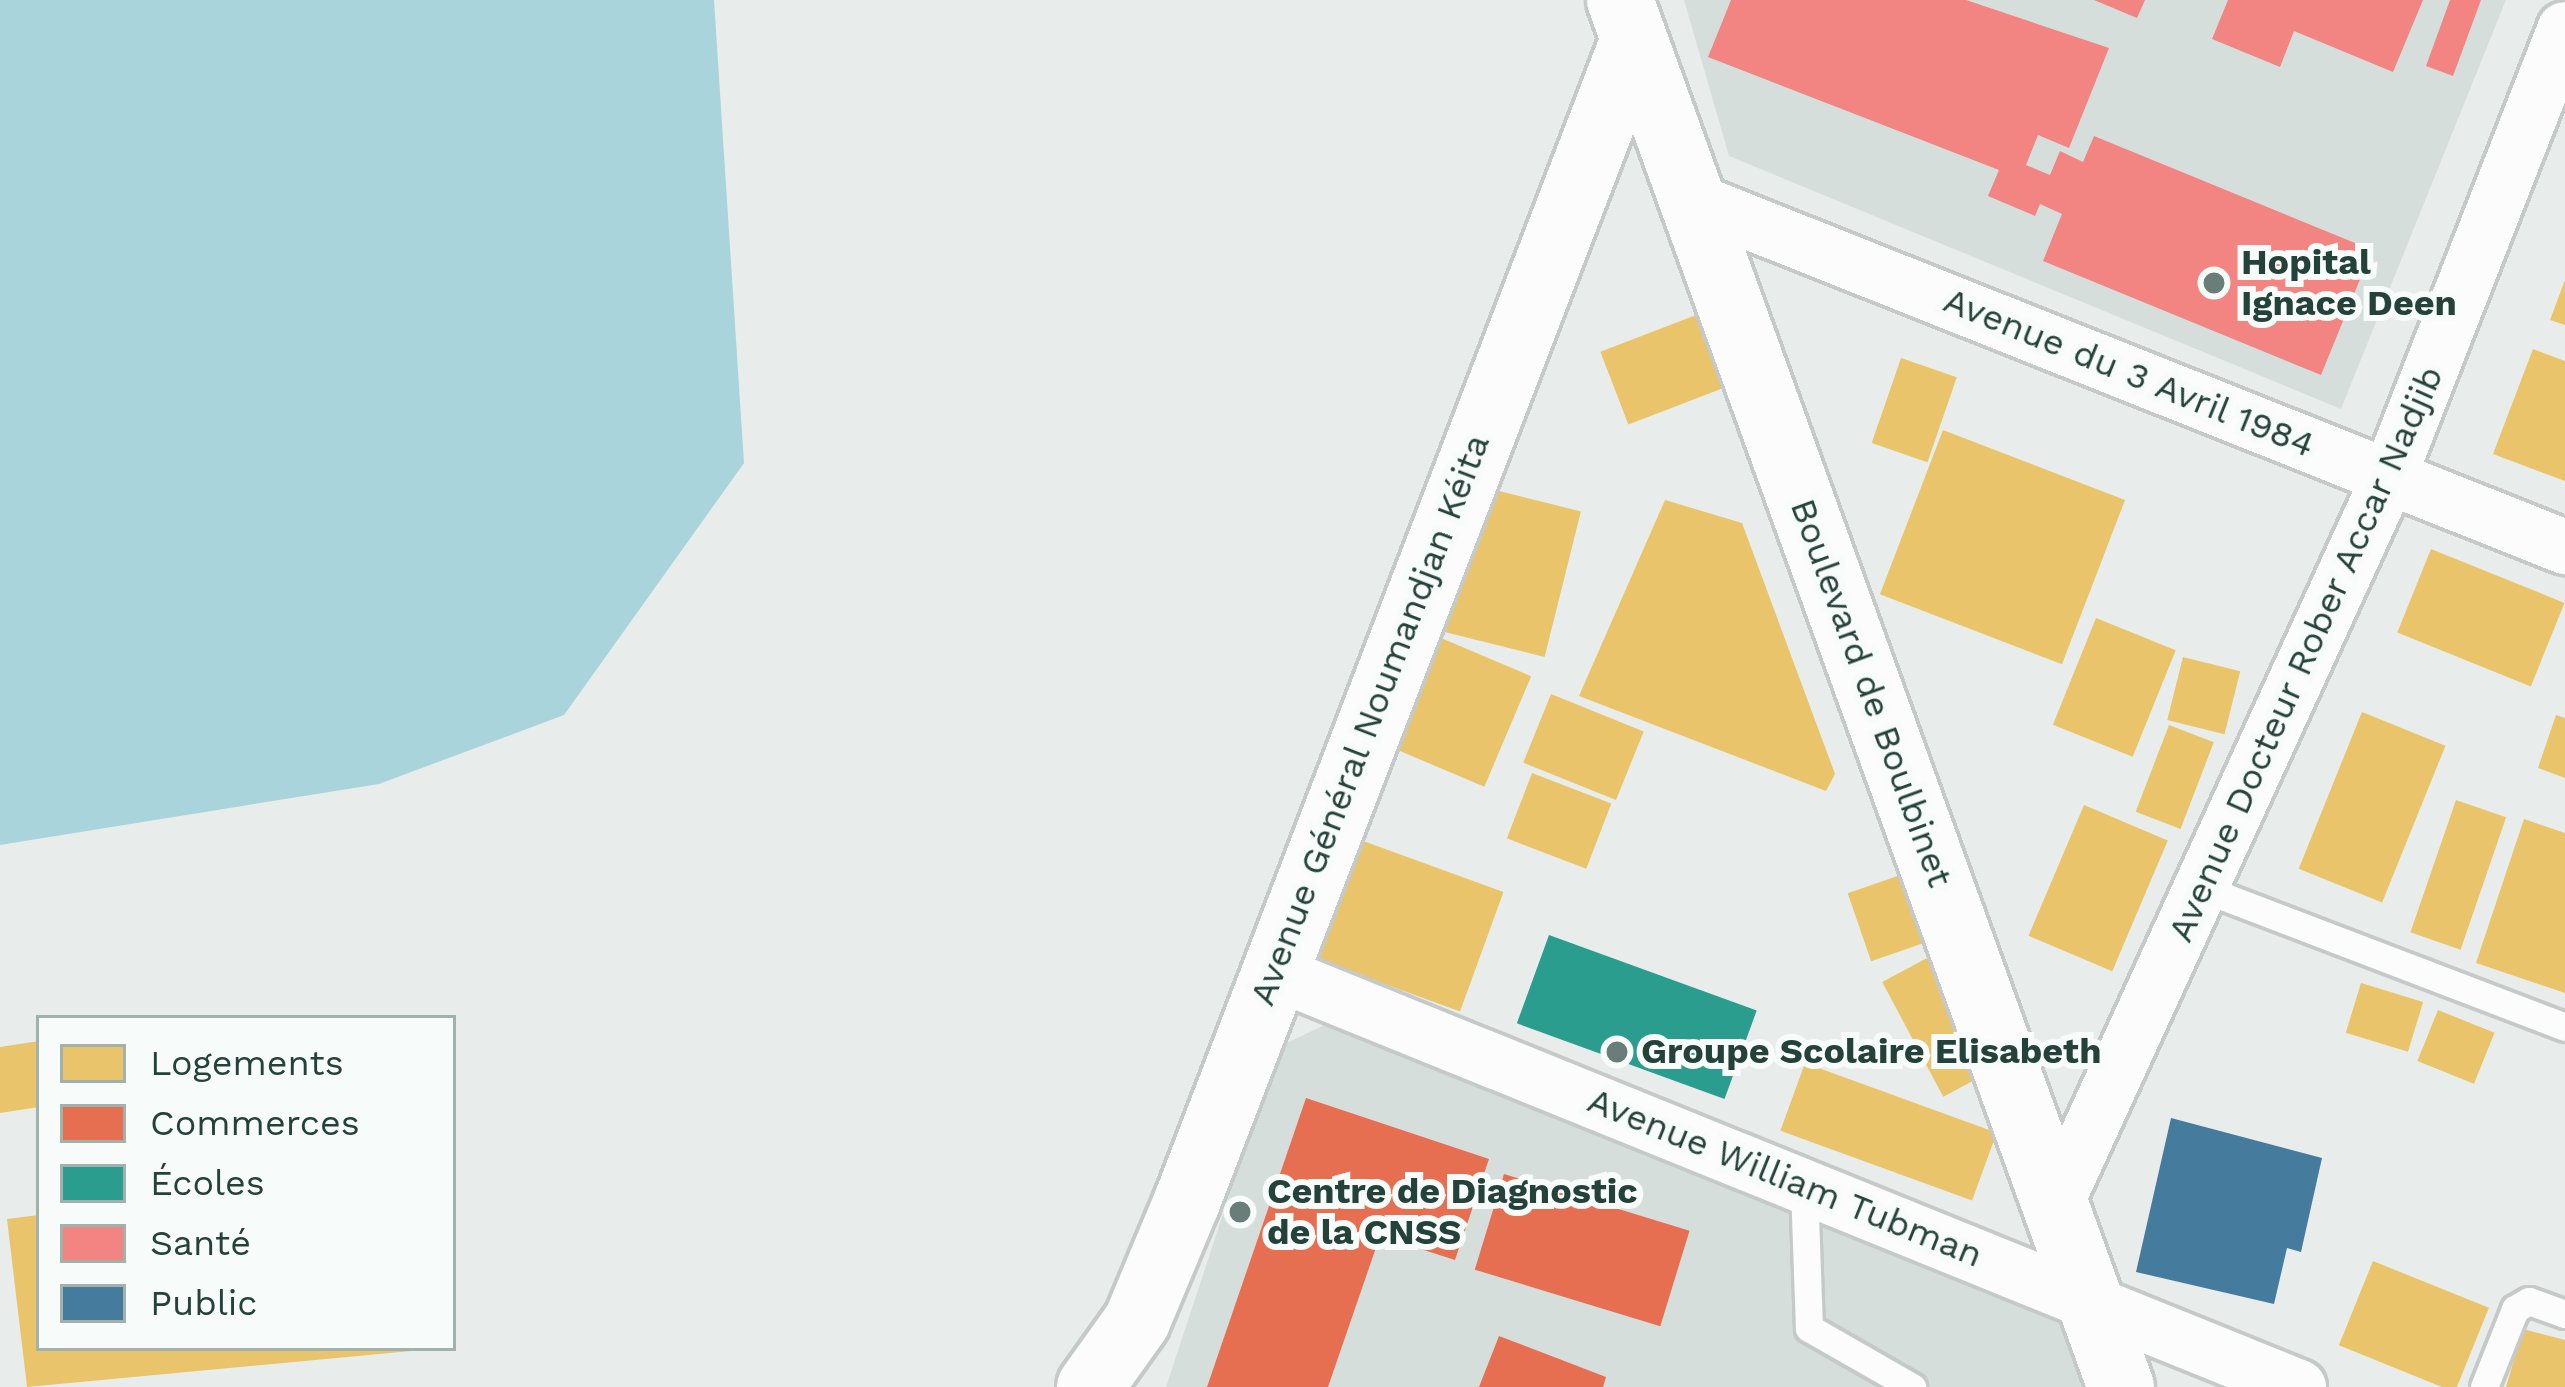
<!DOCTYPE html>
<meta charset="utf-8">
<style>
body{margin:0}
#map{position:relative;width:2565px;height:1387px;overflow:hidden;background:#e8edeb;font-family:"Work Sans",sans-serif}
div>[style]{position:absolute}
.built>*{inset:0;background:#d6dedb}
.water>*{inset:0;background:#a9d4db}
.homes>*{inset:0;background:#e9c46a;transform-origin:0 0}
.shops>*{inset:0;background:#e76f51;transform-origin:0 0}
.schools>*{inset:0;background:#2a9d8f;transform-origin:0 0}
.health>*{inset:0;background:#f28482}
.public>*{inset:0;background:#457b9d}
.roads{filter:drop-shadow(3px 0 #c5cac8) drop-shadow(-3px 0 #c5cac8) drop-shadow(0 3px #c5cac8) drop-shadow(0 -3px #c5cac8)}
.service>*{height:27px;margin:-13.5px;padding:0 13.5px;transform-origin:13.5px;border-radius:13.5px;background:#fcfcfc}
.minor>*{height:54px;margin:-27px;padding:0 27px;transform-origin:27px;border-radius:27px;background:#fcfcfc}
.secondary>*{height:66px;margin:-33px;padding:0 33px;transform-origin:33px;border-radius:33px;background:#fcfcfc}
.dots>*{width:33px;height:33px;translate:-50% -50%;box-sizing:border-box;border:6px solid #f7fbf9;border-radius:50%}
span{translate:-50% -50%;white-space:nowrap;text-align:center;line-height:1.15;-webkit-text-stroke:12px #f7fbf9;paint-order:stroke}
.poi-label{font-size:36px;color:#24423a;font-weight:700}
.left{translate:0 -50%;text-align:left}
.street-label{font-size:36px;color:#24423a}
.legend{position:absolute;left:36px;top:1015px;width:420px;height:336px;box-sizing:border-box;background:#f7fbf9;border:3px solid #a3b1ad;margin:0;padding:15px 21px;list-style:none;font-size:36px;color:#24423a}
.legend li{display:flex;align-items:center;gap:24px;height:60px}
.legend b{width:60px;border:3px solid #a3b1ad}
</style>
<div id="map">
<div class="built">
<i style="clip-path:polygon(1684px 0,2506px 0,2341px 409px,1729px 156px)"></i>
<i style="clip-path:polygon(1329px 1023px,2063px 1303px,2089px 1387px,1166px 1387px,1278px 1047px)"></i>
</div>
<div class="water">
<i style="clip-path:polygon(0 0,714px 0,744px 463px,564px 715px,379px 784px,0 845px)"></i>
</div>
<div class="homes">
<i style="clip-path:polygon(2565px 280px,2565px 325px,2550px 320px)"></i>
<i style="left:1704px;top:312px;width:78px;height:111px;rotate:69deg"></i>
<i style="clip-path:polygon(2533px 349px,2565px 361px,2565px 481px,2493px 454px)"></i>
<i style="left:1901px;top:358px;width:59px;height:90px;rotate:19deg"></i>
<i style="left:1943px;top:430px;width:195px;height:176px;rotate:21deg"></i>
<i style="left:1479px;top:486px;width:105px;height:150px;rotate:14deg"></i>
<i style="clip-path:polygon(1665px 500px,1742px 523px,1835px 774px,1826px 791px,1579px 696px)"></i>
<i style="left:2431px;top:549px;width:144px;height:90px;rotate:22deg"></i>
<i style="left:2096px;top:618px;width:86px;height:115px;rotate:22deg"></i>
<i style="left:1441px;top:638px;width:98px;height:120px;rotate:23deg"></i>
<i style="left:2183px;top:657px;width:59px;height:65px;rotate:14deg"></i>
<i style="left:1551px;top:694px;width:100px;height:74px;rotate:22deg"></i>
<i style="left:2362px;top:712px;width:90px;height:169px;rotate:22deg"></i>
<i style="clip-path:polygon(2556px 715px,2565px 718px,2565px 778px,2538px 768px)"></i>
<i style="left:2169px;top:725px;width:48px;height:93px;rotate:21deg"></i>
<i style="left:1532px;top:773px;width:85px;height:70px;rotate:21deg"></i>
<i style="left:2456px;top:800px;width:53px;height:140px;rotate:19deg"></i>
<i style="left:2084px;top:805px;width:91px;height:142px;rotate:23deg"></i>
<i style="clip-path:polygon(2524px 819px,2565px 833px,2565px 993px,2476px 963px)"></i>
<i style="left:1355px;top:838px;width:158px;height:127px;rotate:20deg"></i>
<i style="left:1912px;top:871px;width:72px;height:68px;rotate:71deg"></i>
<i style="left:1929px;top:957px;width:130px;height:53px;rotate:62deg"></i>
<i style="left:2361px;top:983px;width:65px;height:52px;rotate:17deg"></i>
<i style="left:2438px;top:1010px;width:61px;height:55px;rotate:22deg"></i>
<i style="clip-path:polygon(39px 1041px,39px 1107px,0 1113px,0 1047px)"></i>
<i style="left:1805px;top:1063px;width:204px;height:72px;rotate:20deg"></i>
<i style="clip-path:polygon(39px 1215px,39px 1348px,411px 1351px,27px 1387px,7px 1219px)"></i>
<i style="left:2373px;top:1261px;width:125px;height:91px;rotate:22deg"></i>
<i style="clip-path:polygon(2523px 1329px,2565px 1340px,2565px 1387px,2506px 1387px)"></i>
</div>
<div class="shops">
<i style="clip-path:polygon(1306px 1098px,1489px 1159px,1455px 1260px,1380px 1236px,1328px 1387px,1207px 1387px)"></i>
<i style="left:1504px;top:1174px;width:194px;height:100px;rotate:17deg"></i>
<i style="clip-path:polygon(1499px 1336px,1606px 1377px,1603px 1387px,1479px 1387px)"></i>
</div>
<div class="schools">
<i style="left:1549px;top:935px;width:221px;height:94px;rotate:20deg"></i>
</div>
<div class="health">
<i style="clip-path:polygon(1731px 0,1966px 0,2109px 48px,2069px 148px,2038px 135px,2026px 165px,2050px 175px,2060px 151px,2083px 162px,2094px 136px,2372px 250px,2321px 375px,2043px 261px,2062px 214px,2040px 204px,2035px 216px,1988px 196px,1999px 170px,1708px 57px)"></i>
<i style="clip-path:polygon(2094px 0,2145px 0,2137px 18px)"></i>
<i style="clip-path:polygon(2228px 0,2423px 0,2393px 72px,2294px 31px,2280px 67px,2212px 39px)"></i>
<i style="clip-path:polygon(2450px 0,2481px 0,2453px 76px,2426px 66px)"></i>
</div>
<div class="public">
<i style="clip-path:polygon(2171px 1118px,2322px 1158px,2301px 1252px,2287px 1248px,2274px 1304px,2136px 1272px)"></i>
</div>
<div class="roads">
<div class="service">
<i style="left:2204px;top:889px;width:386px;rotate:20.9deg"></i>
<i style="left:1804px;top:1186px;width:142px;rotate:88deg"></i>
<i style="left:1809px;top:1328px;width:119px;rotate:29.8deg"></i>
<i style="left:2484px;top:1387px;width:84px;rotate:-68.3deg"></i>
<i style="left:2515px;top:1309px;width:16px;rotate:-30deg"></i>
<i style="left:2529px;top:1301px;width:38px;rotate:20deg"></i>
</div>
<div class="minor">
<i style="left:1693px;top:200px;width:939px;rotate:21.7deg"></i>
<i style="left:1271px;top:971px;width:1109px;rotate:22.03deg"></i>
<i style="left:2056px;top:1204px;width:800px;rotate:-65.39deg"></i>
<i style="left:2389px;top:477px;width:481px;rotate:-68.6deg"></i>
</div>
<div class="secondary">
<i style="left:1620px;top:0;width:1475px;rotate:70.14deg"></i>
<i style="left:1090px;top:1387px;width:81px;rotate:-54.5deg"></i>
<i style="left:1137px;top:1321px;width:132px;rotate:-67.3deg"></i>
<i style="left:1188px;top:1199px;width:1240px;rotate:-68.96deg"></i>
</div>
</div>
<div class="dots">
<i style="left:2214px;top:283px;background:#697e78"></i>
<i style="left:1617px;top:1052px;background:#697e78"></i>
<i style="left:1240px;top:1212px;background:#697e78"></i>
</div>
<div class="poi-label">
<span class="left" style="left:2241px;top:283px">Hopital<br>Ignace Deen</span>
<span class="left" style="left:1641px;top:1052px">Groupe Scolaire Elisabeth</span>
<span class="left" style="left:1267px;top:1212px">Centre de Diagnostic<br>de la CNSS</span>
</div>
<div class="street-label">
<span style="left:2129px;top:373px;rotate:22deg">Avenue du 3 Avril 1984</span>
<span style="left:2306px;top:654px;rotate:-66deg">Avenue Docteur Rober Accar Nadjib</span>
<span style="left:1871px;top:693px;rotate:70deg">Boulevard de Boulbinet</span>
<span style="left:1370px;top:720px;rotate:-69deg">Avenue Général Noumandjan Kéita</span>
<span style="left:1785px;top:1178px;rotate:22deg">Avenue William Tubman</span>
</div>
<ul class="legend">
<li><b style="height:33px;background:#e9c46a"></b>Logements</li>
<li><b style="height:33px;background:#e76f51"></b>Commerces</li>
<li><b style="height:33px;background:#2a9d8f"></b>Écoles</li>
<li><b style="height:33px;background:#f28482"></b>Santé</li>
<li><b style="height:33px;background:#457b9d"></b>Public</li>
</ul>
</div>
